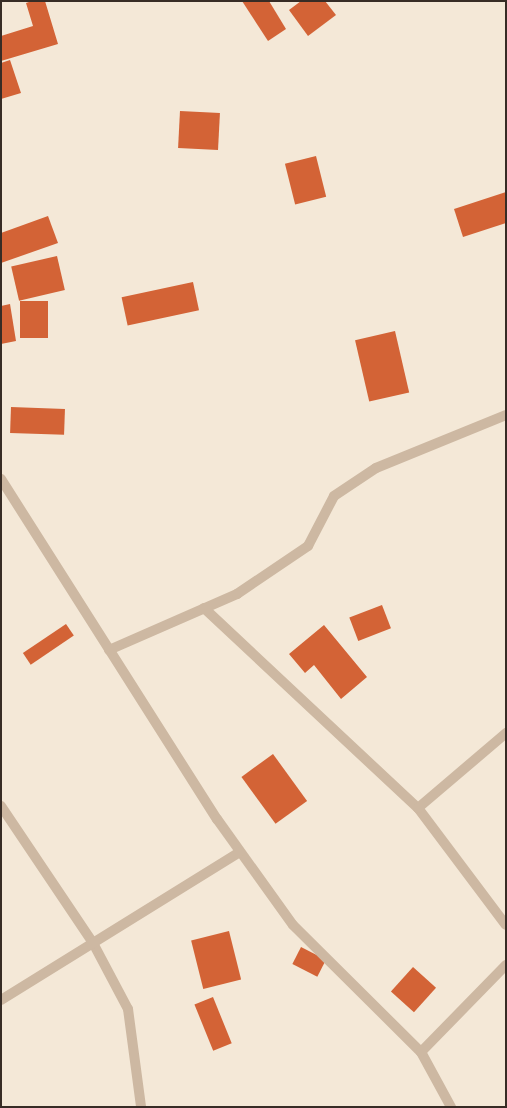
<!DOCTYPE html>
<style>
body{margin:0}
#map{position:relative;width:507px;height:1108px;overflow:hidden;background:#f4e8d7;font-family:Montserrat,sans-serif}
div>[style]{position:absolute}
.building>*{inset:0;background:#d36336;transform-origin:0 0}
.minor>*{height:10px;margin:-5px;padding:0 5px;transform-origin:5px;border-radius:5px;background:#cdb8a2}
span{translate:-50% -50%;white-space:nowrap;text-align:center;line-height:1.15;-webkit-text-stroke:3.5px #fbf1e4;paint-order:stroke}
.frame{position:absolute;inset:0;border:2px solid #372c25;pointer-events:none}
</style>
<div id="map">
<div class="building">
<i style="clip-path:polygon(32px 1px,45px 1px,58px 44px,1px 61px,1px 36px,33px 26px,26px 3px)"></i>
<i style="clip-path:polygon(242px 1px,269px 1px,286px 29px,268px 41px)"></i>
<i style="clip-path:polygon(301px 1px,325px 1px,336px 15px,308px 36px,289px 10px)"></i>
<i style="clip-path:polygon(10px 60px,21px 93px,1px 99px,1px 63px)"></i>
<i style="left:180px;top:111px;width:40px;height:37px;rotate:3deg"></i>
<i style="left:316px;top:156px;width:42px;height:32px;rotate:76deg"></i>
<i style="clip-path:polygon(506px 192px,506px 223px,463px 237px,454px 209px)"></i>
<i style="clip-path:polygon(48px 216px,58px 243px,1px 263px,1px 233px)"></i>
<i style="left:57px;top:256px;width:35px;height:47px;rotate:77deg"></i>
<i style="left:193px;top:282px;width:29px;height:73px;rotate:78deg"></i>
<i style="left:20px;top:301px;width:28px;height:37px"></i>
<i style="clip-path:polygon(10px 304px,16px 341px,1px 344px,1px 306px)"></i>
<i style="left:395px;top:331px;width:63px;height:41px;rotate:77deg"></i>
<i style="left:11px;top:407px;width:54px;height:26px;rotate:2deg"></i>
<i style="left:382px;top:605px;width:25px;height:35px;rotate:69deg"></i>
<i style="left:66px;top:624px;width:14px;height:52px;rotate:56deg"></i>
<i style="clip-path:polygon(324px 625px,367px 677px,341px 699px,314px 665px,305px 673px,289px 654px)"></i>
<i style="left:273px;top:754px;width:58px;height:39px;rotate:54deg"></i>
<i style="left:229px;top:931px;width:50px;height:39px;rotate:76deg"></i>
<i style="left:301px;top:947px;width:28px;height:19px;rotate:27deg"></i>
<i style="left:413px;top:967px;width:31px;height:33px;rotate:42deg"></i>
<i style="left:213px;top:997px;width:50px;height:20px;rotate:68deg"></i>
</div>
<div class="minor">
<i style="left:1px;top:479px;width:403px;rotate:57.6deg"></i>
<i style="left:217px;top:819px;width:130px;rotate:54.4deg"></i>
<i style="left:293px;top:925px;width:180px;rotate:44.8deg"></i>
<i style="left:421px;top:1052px;width:63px;rotate:61.4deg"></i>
<i style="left:204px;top:608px;width:293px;rotate:43.1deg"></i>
<i style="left:418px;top:808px;width:146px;rotate:53.1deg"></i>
<i style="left:109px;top:650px;width:140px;rotate:-23.6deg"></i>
<i style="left:237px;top:594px;width:86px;rotate:-34.1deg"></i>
<i style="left:308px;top:546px;width:56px;rotate:-62.5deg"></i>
<i style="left:334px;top:496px;width:50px;rotate:-33.7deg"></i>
<i style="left:376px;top:468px;width:140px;rotate:-22.2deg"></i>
<i style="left:1px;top:806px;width:165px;rotate:56.1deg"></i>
<i style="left:93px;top:943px;width:75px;rotate:62.1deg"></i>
<i style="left:128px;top:1009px;width:99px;rotate:82.4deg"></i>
<i style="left:418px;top:808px;width:116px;rotate:-40.4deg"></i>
<i style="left:1px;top:1000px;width:281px;rotate:-31.8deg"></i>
<i style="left:421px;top:1052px;width:122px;rotate:-45.7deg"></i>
</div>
<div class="frame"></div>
</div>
